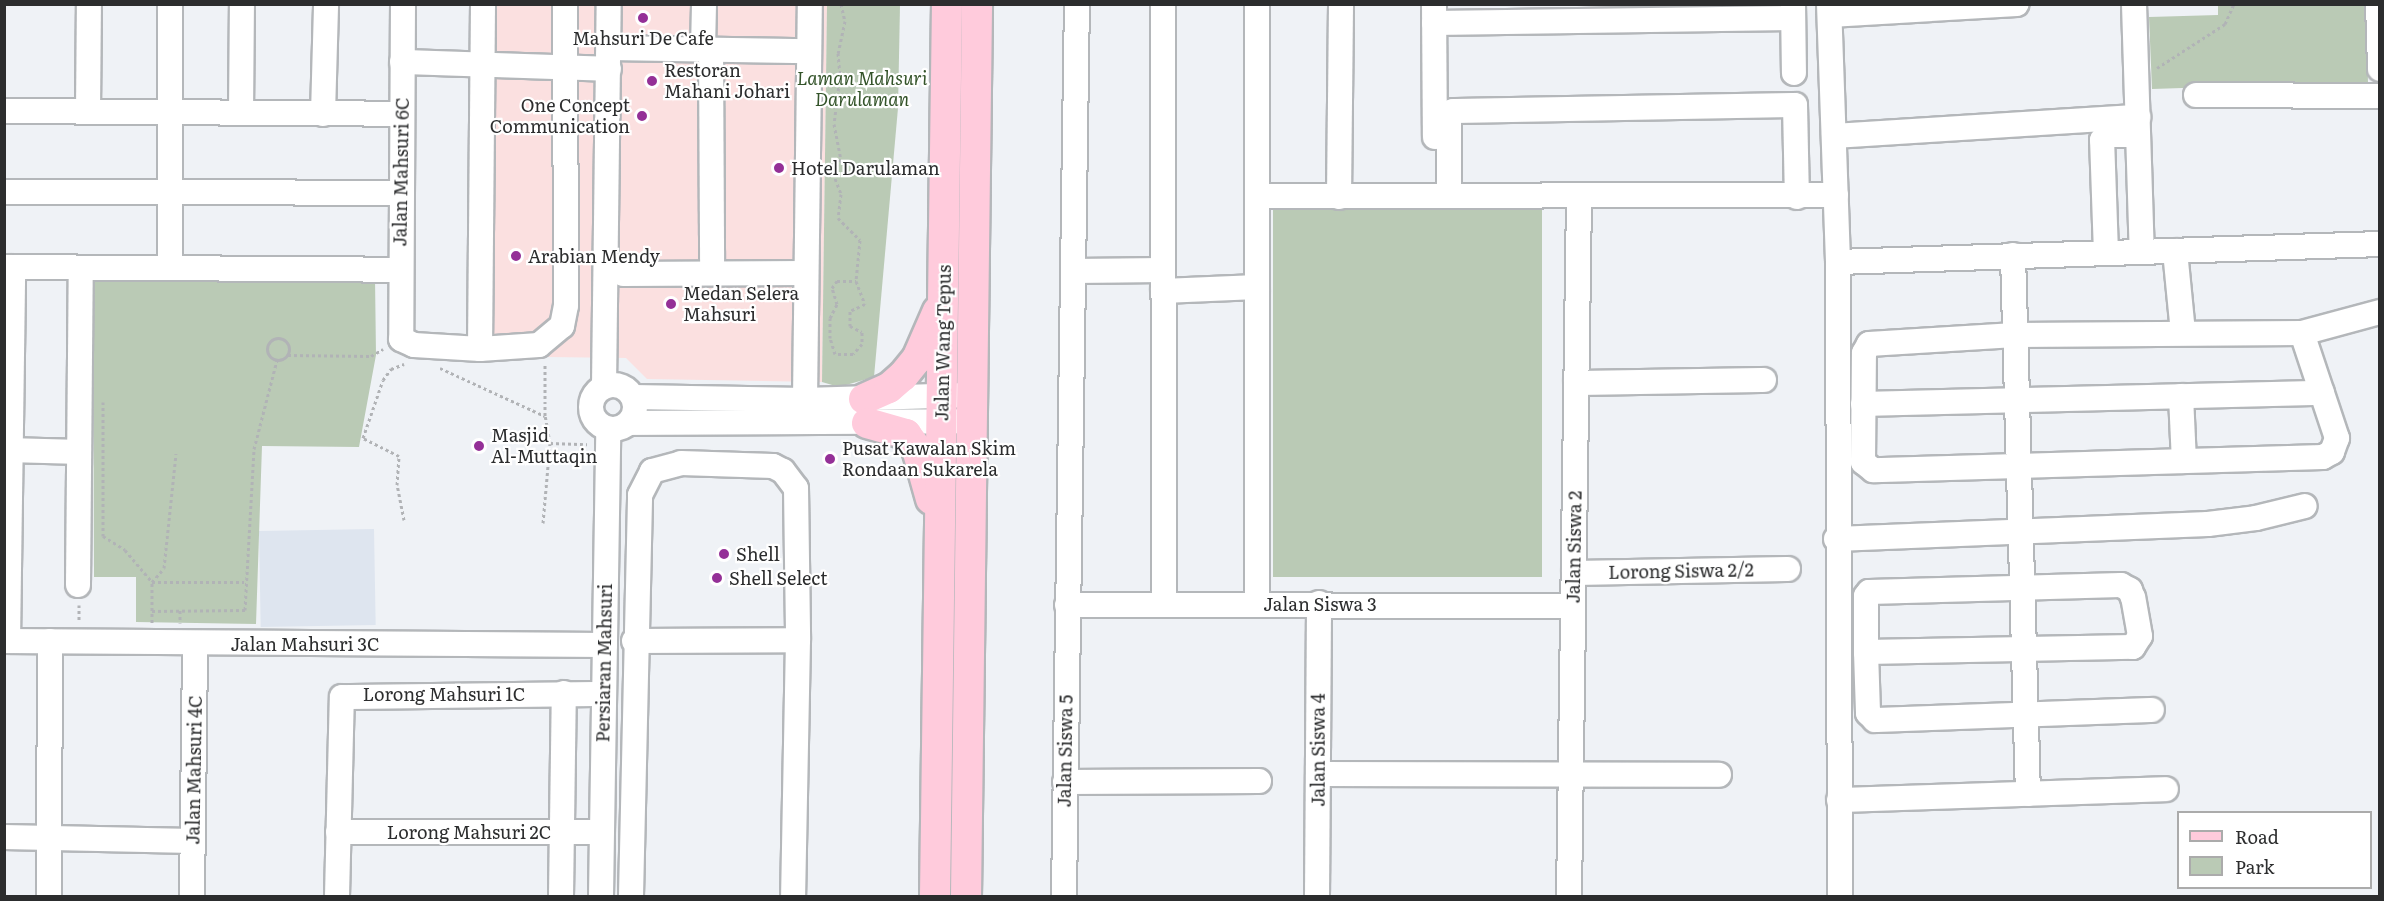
<!DOCTYPE html>
<style>
body{margin:0}
#map{position:relative;width:2384px;height:901px;overflow:hidden;background:#eff2f6;font-family:Literata,serif}
div>[style]{position:absolute}
.commercial>*{inset:0;background:#fbe0e0}
.built>*{inset:0;background:#dee5ef;transform-origin:0 0}
.green>*{inset:0;background:#bacab5;transform-origin:0 0}
.path>*{height:3px;margin-top:-1.5px;transform-origin:0;background:repeating-linear-gradient(90deg,#b1b3b6 0 3px,transparent 0 6px)}
.path>.ring{margin:-1.5px;padding:0;box-sizing:content-box;background:none;border:3px solid #b1b3b6;border-radius:50%}
.roads{filter:drop-shadow(2px 0 #b4b7ba) drop-shadow(-2px 0 #b4b7ba) drop-shadow(0 2px #b4b7ba) drop-shadow(0 -2px #b4b7ba)}
.minor>*{height:24px;margin:-12px;padding:0 12px;transform-origin:12px;border-radius:12px;background:#fff}
.minor>.ring{margin:-12px;padding:0;box-sizing:content-box;background:none;border:24px solid #fff;border-radius:50%}
.major>*{height:30px;margin:-15px;padding:0 15px;transform-origin:15px;border-radius:15px;background:#ffcbdc}
.dots>*{width:16px;height:16px;translate:-50% -50%;box-sizing:border-box;border:3px solid #fff;border-radius:50%}
span{translate:-50% -50%;white-space:nowrap;text-align:center;line-height:1.15;-webkit-text-stroke:4.5px #fff;paint-order:stroke}
.poi-label{font-size:18px;color:#2c2d2e}
.left{translate:0 -50%;text-align:left}
.right{translate:-100% -50%;text-align:right}
.park-label{font-size:18px;color:#335329;font-style:italic}
.street-label{font-size:18px;color:#2c2d2e}
.frame{position:absolute;inset:0;border:6px solid #2c2d2e;pointer-events:none}
.legend{position:absolute;left:2177px;top:811px;width:195px;height:78px;box-sizing:border-box;background:#fff;border:2px solid #ababab;margin:0;padding:8px 10px;list-style:none;font-size:18px;color:#2c2d2e}
.legend li{display:flex;align-items:center;gap:12px;height:30px}
.legend b{width:30px;border:2px solid #ababab}
</style>
<div id="map">
<div class="commercial">
<i style="clip-path:polygon(476px 5px,827px 5px,822px 382px,647px 379px,626px 358px,473px 356px)"></i>
</div>
<div class="built">
<i style="left:374px;top:529px;width:96px;height:115px;rotate:89deg"></i>
</div>
<div class="green">
<i style="clip-path:polygon(827px 5px,900px 5px,898px 108px,874px 377px,839px 387px,822px 382px)"></i>
<i style="clip-path:polygon(2218px 5px,2366px 5px,2368px 82px,2152px 89px,2149px 17px,2218px 15px)"></i>
<i style="left:1542px;top:210px;width:367px;height:269px;rotate:90deg"></i>
<i style="clip-path:polygon(93px 278px,375px 278px,376px 355px,359px 447px,262px 446px,256px 624px,136px 622px,136px 577px,94px 577px)"></i>
</div>
<div class="path">
<i style="left:841px;top:4px;width:17px;rotate:77deg"></i>
<i style="left:845px;top:21px;width:33px;rotate:102deg"></i>
<i style="left:838px;top:53px;width:23px;rotate:85deg"></i>
<i style="left:840px;top:76px;width:48px;rotate:97.1deg"></i>
<i style="left:834px;top:124px;width:36px;rotate:79deg"></i>
<i style="left:841px;top:159px;width:16px;rotate:120deg"></i>
<i style="left:833px;top:173px;width:22px;rotate:69deg"></i>
<i style="left:841px;top:194px;width:24px;rotate:97deg"></i>
<i style="left:838px;top:218px;width:31px;rotate:45deg"></i>
<i style="left:860px;top:240px;width:41px;rotate:95.6deg"></i>
<i style="left:856px;top:281px;width:25px;rotate:69deg"></i>
<i style="left:865px;top:304px;width:17px;rotate:155deg"></i>
<i style="left:850px;top:311px;width:15px;rotate:90deg"></i>
<i style="left:850px;top:326px;width:13px;rotate:27deg"></i>
<i style="left:862px;top:332px;width:12px;rotate:90deg"></i>
<i style="left:862px;top:344px;width:13px;rotate:132deg"></i>
<i style="left:853px;top:354px;width:18px;rotate:180deg"></i>
<i style="left:835px;top:354px;width:17px;rotate:-107deg"></i>
<i style="left:830px;top:338px;width:20px;rotate:-90deg"></i>
<i style="left:830px;top:318px;width:16px;rotate:-63deg"></i>
<i style="left:837px;top:304px;width:17px;rotate:-107deg"></i>
<i style="left:832px;top:288px;width:9px;rotate:-54deg"></i>
<i style="left:837px;top:281px;width:19px"></i>
<i style="left:2157px;top:68px;width:81px;rotate:-32.9deg"></i>
<i style="left:2225px;top:24px;width:22px;rotate:-66deg"></i>
<i class="ring" style="left:267px;top:338px;width:19px;height:19px"></i>
<i style="left:288px;top:355px;width:83px;rotate:0.7deg"></i>
<i style="left:371px;top:356px;width:14px;rotate:-30deg"></i>
<i style="left:440px;top:368px;width:115px;rotate:24.6deg"></i>
<i style="left:103px;top:402px;width:134px;rotate:90deg"></i>
<i style="left:103px;top:536px;width:26px;rotate:32deg"></i>
<i style="left:125px;top:550px;width:42px;rotate:49.8deg"></i>
<i style="left:152px;top:582px;width:18px;rotate:-49deg"></i>
<i style="left:164px;top:568px;width:115px;rotate:-84deg"></i>
<i style="left:550px;top:443px;width:37px;rotate:2deg"></i>
<i style="left:404px;top:520px;width:36px;rotate:-101deg"></i>
<i style="left:397px;top:485px;width:29px;rotate:-86deg"></i>
<i style="left:399px;top:456px;width:40px;rotate:-153.4deg"></i>
<i style="left:363px;top:438px;width:61px;rotate:-71deg"></i>
<i style="left:383px;top:380px;width:14px;rotate:-54deg"></i>
<i style="left:391px;top:369px;width:14px;rotate:-21deg"></i>
<i style="left:543px;top:523px;width:80px;rotate:-85deg"></i>
<i style="left:550px;top:443px;width:27px;rotate:-100deg"></i>
<i style="left:545px;top:416px;width:51px;rotate:-90deg"></i>
<i style="left:79px;top:605px;width:17px;rotate:90deg"></i>
<i style="left:180px;top:610px;width:13px;rotate:90deg"></i>
<i style="left:152px;top:611px;width:93px;rotate:-0.6deg"></i>
<i style="left:245px;top:610px;width:161px;rotate:-86.8deg"></i>
<i style="left:254px;top:449px;width:92px;rotate:-75.5deg"></i>
<i style="left:152px;top:623px;width:41px;rotate:-90deg"></i>
<i style="left:152px;top:582px;width:92px"></i>
</div>
<div class="roads">
<div class="minor">
<i style="left:170px;top:4px;width:264px;rotate:90deg"></i>
<i style="left:403px;top:4px;width:335px;rotate:90.3deg"></i>
<i style="left:401px;top:339px;width:14px;rotate:25deg"></i>
<i style="left:414px;top:345px;width:66px;rotate:3.5deg"></i>
<i style="left:480px;top:349px;width:59px;rotate:-3.9deg"></i>
<i style="left:539px;top:345px;width:30px;rotate:-40deg"></i>
<i style="left:562px;top:326px;width:21px;rotate:-79deg"></i>
<i style="left:566px;top:305px;width:301px;rotate:-90.2deg"></i>
<i style="left:1163px;top:4px;width:600px;rotate:89.9deg"></i>
<i style="left:1257px;top:4px;width:599px;rotate:90deg"></i>
<i style="left:1434px;top:4px;width:133px;rotate:89.6deg"></i>
<i style="left:1793px;top:4px;width:69px;rotate:89.2deg"></i>
<i style="left:1829px;top:4px;width:258px;rotate:88deg"></i>
<i style="left:1838px;top:262px;width:634px;rotate:89.82deg"></i>
<i style="left:2134px;top:4px;width:248px;rotate:88.2deg"></i>
<i style="left:2378px;top:4px;width:65px;rotate:88.2deg"></i>
<i style="left:1830px;top:15px;width:187px;rotate:-3.4deg"></i>
<i style="left:1434px;top:23px;width:359px;rotate:-0.8deg"></i>
<i style="left:609px;top:48px;width:200px;rotate:0.9deg"></i>
<i style="left:703px;top:49px;width:45px;rotate:-88.7deg"></i>
<i style="left:711px;top:50px;width:223px;rotate:89.7deg"></i>
<i style="left:402px;top:62px;width:207px;rotate:1.9deg"></i>
<i style="left:2196px;top:95px;width:184px;rotate:0.3deg"></i>
<i style="left:4px;top:111px;width:397px;rotate:0.4deg"></i>
<i style="left:88px;top:111px;width:107px;rotate:-89.5deg"></i>
<i style="left:241px;top:113px;width:109px;rotate:-89.5deg"></i>
<i style="left:323px;top:114px;width:110px;rotate:-88.4deg"></i>
<i style="left:1834px;top:136px;width:305px;rotate:-3.6deg"></i>
<i style="left:4px;top:192px;width:396px;rotate:0.1deg"></i>
<i style="left:1258px;top:196px;width:578px;rotate:-0.1deg"></i>
<i style="left:1449px;top:196px;width:83px;rotate:-90deg"></i>
<i style="left:1449px;top:113px;width:4px;rotate:-27deg"></i>
<i style="left:1453px;top:111px;width:342px;rotate:-1deg"></i>
<i style="left:1795px;top:105px;width:92px;rotate:88.8deg"></i>
<i style="left:1339px;top:197px;width:193px;rotate:-89.4deg"></i>
<i style="left:2175px;top:251px;width:82px;rotate:84.4deg"></i>
<i style="left:2106px;top:253px;width:113px;rotate:-92deg"></i>
<i style="left:2102px;top:140px;width:7px;rotate:-45deg"></i>
<i style="left:2107px;top:135px;width:31px"></i>
<i style="left:2013px;top:255px;width:539px;rotate:88.41deg"></i>
<i style="left:1838px;top:262px;width:542px;rotate:-1.9deg"></i>
<i style="left:4px;top:267px;width:396px;rotate:0.4deg"></i>
<i style="left:1073px;top:271px;width:89px;rotate:-0.6deg"></i>
<i style="left:623px;top:274px;width:183px;rotate:-0.3deg"></i>
<i style="left:1163px;top:291px;width:94px;rotate:-2.4deg"></i>
<i style="left:2302px;top:333px;width:111px;rotate:71.6deg"></i>
<i style="left:2337px;top:438px;width:15px;rotate:110deg"></i>
<i style="left:2332px;top:452px;width:10px;rotate:151deg"></i>
<i style="left:2323px;top:457px;width:450px;rotate:178.3deg"></i>
<i style="left:1873px;top:470px;width:13px;rotate:-141deg"></i>
<i style="left:1863px;top:462px;width:109px;rotate:-89.5deg"></i>
<i style="left:1864px;top:353px;width:10px;rotate:-61deg"></i>
<i style="left:1869px;top:344px;width:146px;rotate:-3.5deg"></i>
<i style="left:2015px;top:335px;width:287px;rotate:-0.4deg"></i>
<i style="left:2302px;top:333px;width:81px;rotate:-15.1deg"></i>
<i style="left:480px;top:349px;width:345px;rotate:-89.5deg"></i>
<i style="left:1576px;top:383px;width:188px;rotate:-0.9deg"></i>
<i class="ring" style="left:591px;top:385px;width:20px;height:20px"></i>
<i style="left:604px;top:387px;width:383px;rotate:-89.3deg"></i>
<i style="left:2181px;top:396px;width:65px;rotate:87.4deg"></i>
<i style="left:633px;top:397px;width:172px;rotate:1deg"></i>
<i style="left:805px;top:400px;width:155px;rotate:-1.8deg"></i>
<i style="left:805px;top:400px;width:396px;rotate:-89.3deg"></i>
<i style="left:1863px;top:404px;width:459px;rotate:-1.4deg"></i>
<i style="left:629px;top:423px;width:330px;rotate:-0.3deg"></i>
<i style="left:4px;top:450px;width:75px;rotate:1.5deg"></i>
<i style="left:1836px;top:539px;width:372px;rotate:-2.3deg"></i>
<i style="left:2208px;top:524px;width:48px;rotate:-7.1deg"></i>
<i style="left:2256px;top:518px;width:50px;rotate:-13.8deg"></i>
<i style="left:1574px;top:573px;width:214px;rotate:-1.1deg"></i>
<i style="left:78px;top:585px;width:317px;rotate:-89.5deg"></i>
<i style="left:1067px;top:605px;width:506px;rotate:0.11deg"></i>
<i style="left:4px;top:641px;width:601px;rotate:0.38deg"></i>
<i style="left:8px;top:641px;width:374px;rotate:-89.2deg"></i>
<i style="left:634px;top:641px;width:164px;rotate:-0.3deg"></i>
<i style="left:1866px;top:652px;width:267px;rotate:-1.1deg"></i>
<i style="left:2133px;top:647px;width:13px;rotate:-58deg"></i>
<i style="left:2140px;top:636px;width:39px;rotate:-100deg"></i>
<i style="left:2133px;top:598px;width:9px;rotate:-111deg"></i>
<i style="left:2130px;top:590px;width:10px;rotate:-151deg"></i>
<i style="left:2121px;top:585px;width:252px;rotate:178.4deg"></i>
<i style="left:1869px;top:592px;width:5px;rotate:127deg"></i>
<i style="left:1866px;top:596px;width:56px;rotate:90deg"></i>
<i style="left:1866px;top:652px;width:61px;rotate:88.1deg"></i>
<i style="left:1868px;top:713px;width:10px;rotate:45deg"></i>
<i style="left:1875px;top:720px;width:277px;rotate:-2.1deg"></i>
<i style="left:1318px;top:774px;width:401px;rotate:0.1deg"></i>
<i style="left:1065px;top:782px;width:194px;rotate:-0.3deg"></i>
<i style="left:1839px;top:800px;width:327px;rotate:-1.9deg"></i>
<i style="left:338px;top:832px;width:263px"></i>
<i style="left:4px;top:837px;width:189px;rotate:1.2deg"></i>
<i style="left:49px;top:896px;width:255px;rotate:-89.8deg"></i>
<i style="left:192px;top:896px;width:253px;rotate:-89.3deg"></i>
<i style="left:337px;top:896px;width:199px;rotate:-88.6deg"></i>
<i style="left:342px;top:697px;width:262px;rotate:-0.7deg"></i>
<i style="left:561px;top:896px;width:203px;rotate:-89.2deg"></i>
<i style="left:601px;top:896px;width:467px;rotate:-89.1deg"></i>
<i style="left:631px;top:896px;width:401px;rotate:-88.7deg"></i>
<i style="left:640px;top:495px;width:27px;rotate:-63deg"></i>
<i style="left:652px;top:471px;width:30px;rotate:-15deg"></i>
<i style="left:681px;top:463px;width:92px;rotate:1.9deg"></i>
<i style="left:773px;top:466px;width:11px;rotate:27deg"></i>
<i style="left:783px;top:471px;width:21px;rotate:53deg"></i>
<i style="left:796px;top:488px;width:152px;rotate:89.2deg"></i>
<i style="left:798px;top:640px;width:256px;rotate:91.1deg"></i>
<i style="left:1064px;top:896px;width:892px;rotate:-89.17deg"></i>
<i style="left:1317px;top:896px;width:293px;rotate:-89.6deg"></i>
<i style="left:1569px;top:896px;width:699px;rotate:-89.18deg"></i>
</div>
<div class="major">
<i style="left:864px;top:399px;width:27px;rotate:-24deg"></i>
<i style="left:889px;top:388px;width:18px;rotate:-41deg"></i>
<i style="left:903px;top:376px;width:22px;rotate:-51deg"></i>
<i style="left:917px;top:359px;width:52px;rotate:-66.4deg"></i>
<i style="left:867px;top:423px;width:41px;rotate:15.8deg"></i>
<i style="left:906px;top:434px;width:19px;rotate:54deg"></i>
<i style="left:917px;top:449px;width:52px;rotate:74.4deg"></i>
<i style="left:935px;top:896px;width:892px;rotate:-89.23deg"></i>
<i style="left:966px;top:896px;width:892px;rotate:-89.29deg"></i>
</div>
</div>
<div class="dots">
<i style="left:643px;top:18px;background:#943097"></i>
<i style="left:652px;top:81px;background:#943097"></i>
<i style="left:642px;top:116px;background:#943097"></i>
<i style="left:779px;top:168px;background:#943097"></i>
<i style="left:516px;top:256px;background:#943097"></i>
<i style="left:671px;top:304px;background:#943097"></i>
<i style="left:479px;top:446px;background:#943097"></i>
<i style="left:830px;top:459px;background:#943097"></i>
<i style="left:724px;top:554px;background:#943097"></i>
<i style="left:717px;top:578px;background:#943097"></i>
</div>
<div class="poi-label">
<span style="left:643px;top:38px">Mahsuri De Cafe</span>
<span class="left" style="left:664px;top:81px">Restoran<br>Mahani Johari</span>
<span class="right" style="left:630px;top:116px">One Concept<br>Communication</span>
<span class="left" style="left:791px;top:168px">Hotel Darulaman</span>
<span class="left" style="left:528px;top:256px">Arabian Mendy</span>
<span class="left" style="left:683px;top:304px">Medan Selera<br>Mahsuri</span>
<span class="left" style="left:491px;top:446px">Masjid<br>Al-Muttaqin</span>
<span class="left" style="left:842px;top:459px">Pusat Kawalan Skim<br>Rondaan Sukarela</span>
<span class="left" style="left:736px;top:554px">Shell</span>
<span class="left" style="left:729px;top:578px">Shell Select</span>
</div>
<div class="park-label">
<span style="left:862px;top:89px">Laman Mahsuri<br>Darulaman</span>
</div>
<div class="street-label">
<span style="left:401px;top:172px;rotate:-89deg">Jalan Mahsuri 6C</span>
<span style="left:943px;top:343px;rotate:-89deg">Jalan Wang Tepus</span>
<span style="left:1574px;top:547px;rotate:-89deg">Jalan Siswa 2</span>
<span style="left:1681px;top:571px;rotate:-1deg">Lorong Siswa 2/2</span>
<span style="left:1320px;top:604px">Jalan Siswa 3</span>
<span style="left:305px;top:644px">Jalan Mahsuri 3C</span>
<span style="left:604px;top:663px;rotate:-89deg">Persiaran Mahsuri</span>
<span style="left:444px;top:694px">Lorong Mahsuri 1C</span>
<span style="left:1318px;top:750px;rotate:-90deg">Jalan Siswa 4</span>
<span style="left:1065px;top:751px;rotate:-89deg">Jalan Siswa 5</span>
<span style="left:194px;top:770px;rotate:-89deg">Jalan Mahsuri 4C</span>
<span style="left:469px;top:832px">Lorong Mahsuri 2C</span>
</div>
<div class="frame"></div>
<ul class="legend">
<li><b style="height:8px;background:#ffcbdc"></b>Road</li>
<li><b style="height:16px;background:#bacab5"></b>Park</li>
</ul>
</div>
